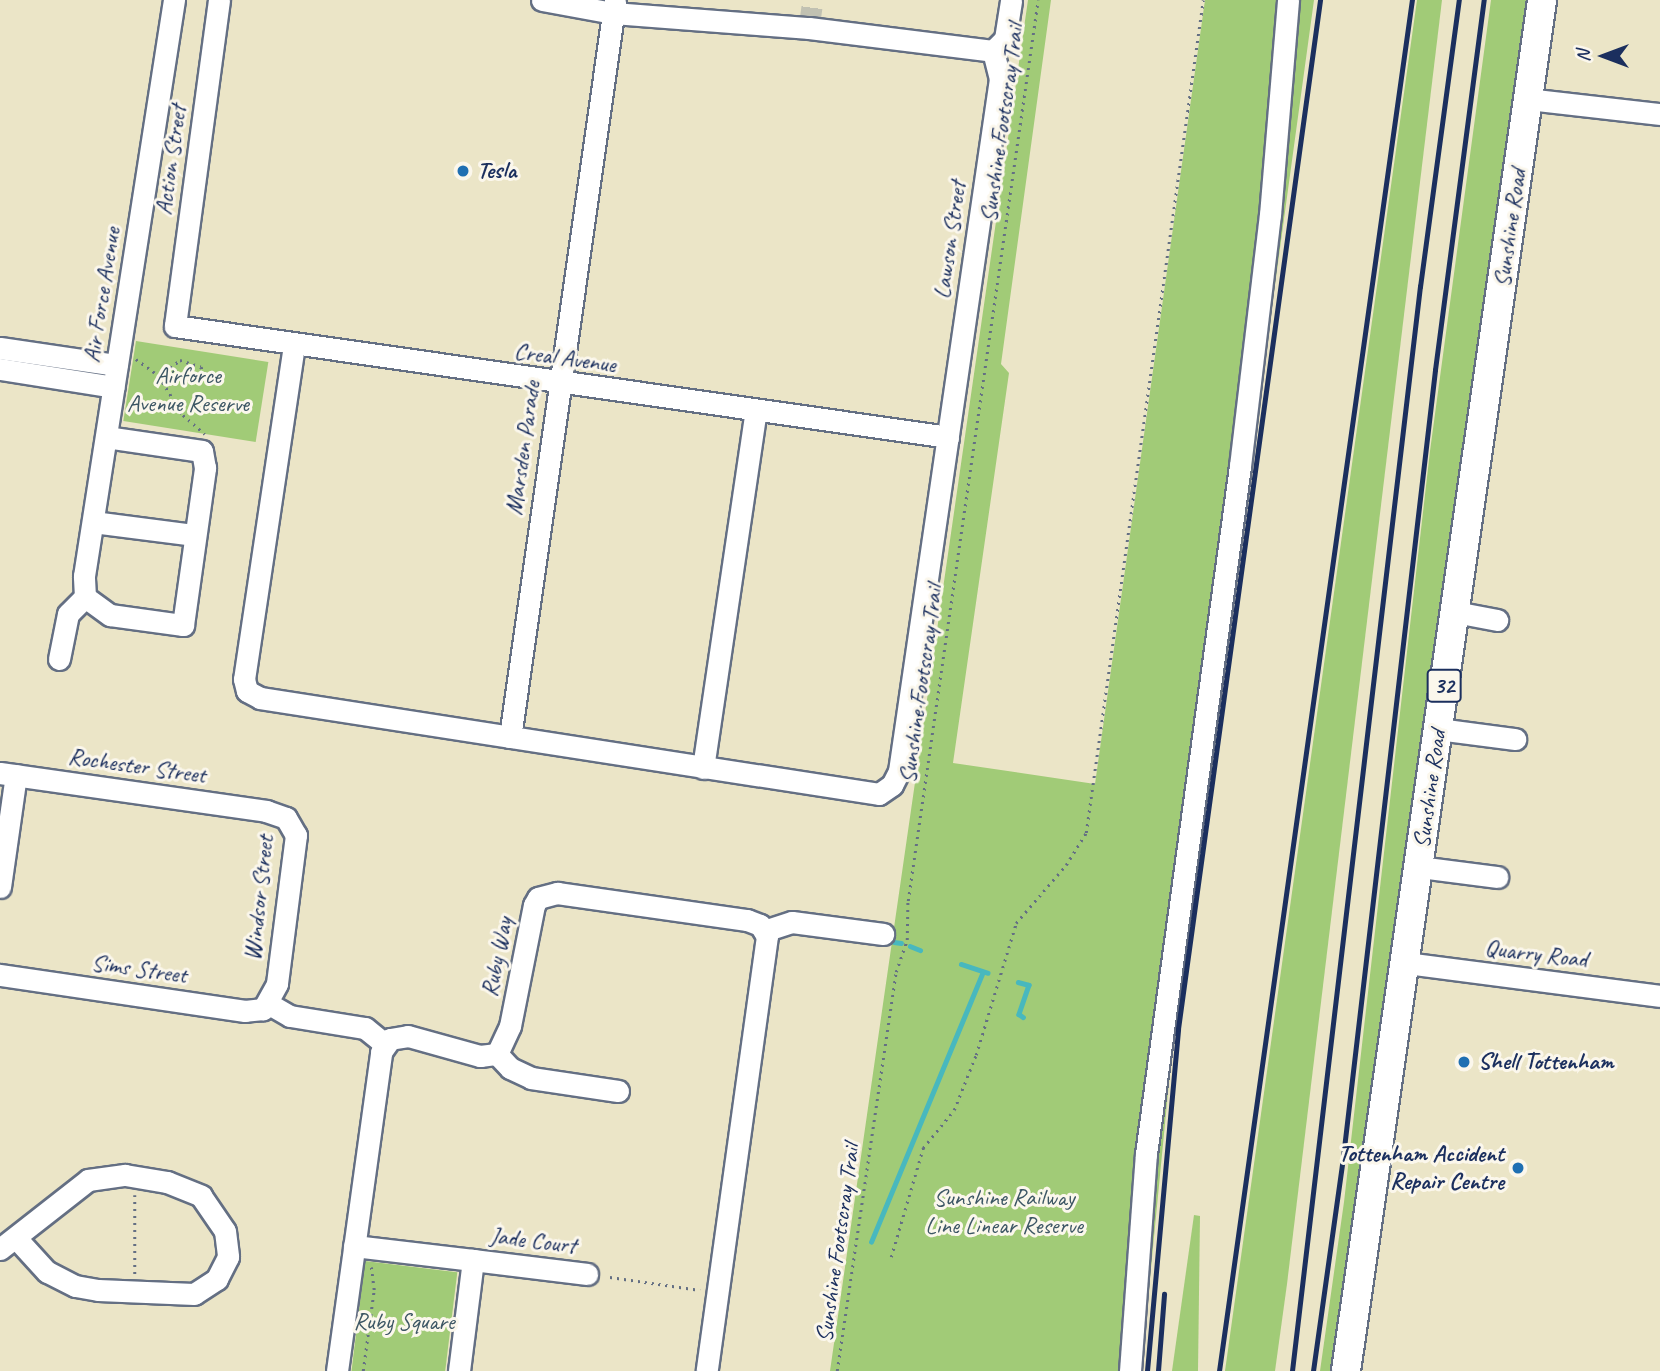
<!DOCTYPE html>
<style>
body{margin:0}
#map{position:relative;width:1660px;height:1371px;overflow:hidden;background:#ebe5c7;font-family:Caveat,sans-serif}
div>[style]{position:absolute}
.green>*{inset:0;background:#a1cb77;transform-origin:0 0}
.stream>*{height:4.5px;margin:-2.25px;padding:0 2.25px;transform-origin:2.25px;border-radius:2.25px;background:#48b8be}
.minor-tunnel>*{height:21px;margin-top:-10.5px;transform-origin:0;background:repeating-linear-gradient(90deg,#c1c1b2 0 21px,transparent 0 31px)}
.path>*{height:2.5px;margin-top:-1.25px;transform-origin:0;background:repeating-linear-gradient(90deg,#646f83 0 2px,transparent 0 7px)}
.roads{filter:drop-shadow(2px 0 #646f83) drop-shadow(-2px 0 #646f83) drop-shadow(0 2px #646f83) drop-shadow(0 -2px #646f83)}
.minor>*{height:21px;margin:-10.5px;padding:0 10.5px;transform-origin:10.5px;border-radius:10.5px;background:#fff}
.major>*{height:28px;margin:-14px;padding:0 14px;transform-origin:14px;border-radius:14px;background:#fff}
.rail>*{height:4.5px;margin:-2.25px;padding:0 2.25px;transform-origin:2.25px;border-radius:2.25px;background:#1b2f5e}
.dots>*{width:19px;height:19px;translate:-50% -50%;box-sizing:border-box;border:4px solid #fbf7ec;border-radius:50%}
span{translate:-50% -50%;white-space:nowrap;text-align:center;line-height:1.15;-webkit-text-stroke:6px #fbf7ec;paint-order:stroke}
.shield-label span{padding:2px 5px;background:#fbf7ec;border:2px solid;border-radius:5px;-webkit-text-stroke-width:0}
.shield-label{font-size:23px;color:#1b2f5e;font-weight:700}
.street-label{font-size:24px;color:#1b2f5e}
.poi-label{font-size:24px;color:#1b2f5e;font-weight:700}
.left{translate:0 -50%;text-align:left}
.right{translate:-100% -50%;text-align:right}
.park-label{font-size:24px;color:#3c5664}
.north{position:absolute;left:1569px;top:21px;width:70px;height:70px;-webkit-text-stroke:5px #fbf7ec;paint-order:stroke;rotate:270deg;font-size:19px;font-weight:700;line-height:28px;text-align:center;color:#1b2f5e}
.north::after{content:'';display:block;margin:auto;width:24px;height:32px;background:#1b2f5e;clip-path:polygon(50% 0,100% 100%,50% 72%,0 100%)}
</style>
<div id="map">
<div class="green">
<i style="clip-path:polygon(1028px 0,1051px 0,1001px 364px,1009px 373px,953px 763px,1095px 784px,1205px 0,1314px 0,1177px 1000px,1141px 1371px,830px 1371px)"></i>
<i style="clip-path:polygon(1417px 0,1442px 0,1287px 1284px,1275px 1371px,1225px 1371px)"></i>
<i style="clip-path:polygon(1491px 0,1527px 0,1332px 1371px,1320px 1371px,1344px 1202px,1430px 451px)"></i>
<i style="left:136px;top:341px;width:134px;height:81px;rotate:9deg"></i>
<i style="clip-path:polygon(1194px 1215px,1200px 1216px,1198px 1371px,1172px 1371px)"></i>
<i style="left:365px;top:1261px;width:93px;height:111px;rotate:7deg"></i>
</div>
<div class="stream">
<i style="left:894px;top:942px;width:7px;rotate:8deg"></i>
<i style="left:910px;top:946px;width:11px;rotate:22deg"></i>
<i style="left:961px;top:964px;width:28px;rotate:18deg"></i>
<i style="left:1018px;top:982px;width:11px;rotate:15deg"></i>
<i style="left:1029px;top:985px;width:31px;rotate:109deg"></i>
<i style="left:1019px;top:1014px;width:5px;rotate:37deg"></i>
<i style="left:871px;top:1242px;width:292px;rotate:-67.5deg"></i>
</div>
<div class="minor-tunnel">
<i style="left:809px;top:28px;width:28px;rotate:-82deg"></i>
</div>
<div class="path">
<i style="left:136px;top:359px;width:29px;rotate:36deg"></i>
<i style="left:159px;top:376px;width:46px;rotate:58.4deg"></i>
<i style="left:183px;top:415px;width:29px;rotate:41deg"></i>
<i style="left:159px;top:376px;width:26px;rotate:-37deg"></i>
<i style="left:180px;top:360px;width:22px;rotate:18deg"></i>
<i style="left:201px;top:367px;width:16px;rotate:50deg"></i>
<i style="left:135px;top:1195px;width:80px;rotate:90deg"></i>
<i style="left:891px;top:1257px;width:114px;rotate:-73.6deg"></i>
<i style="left:923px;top:1148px;width:49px;rotate:-50.8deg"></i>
<i style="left:954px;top:1110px;width:59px;rotate:-68.2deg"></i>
<i style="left:976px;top:1055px;width:138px;rotate:-73.1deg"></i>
<i style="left:1016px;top:923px;width:77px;rotate:-49.2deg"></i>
<i style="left:1066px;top:865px;width:38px;rotate:-58deg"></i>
<i style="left:1086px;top:833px;width:841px;rotate:-82deg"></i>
<i style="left:610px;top:1277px;width:91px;rotate:8.2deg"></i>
<i style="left:363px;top:1371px;width:82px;rotate:-82.3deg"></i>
<i style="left:374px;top:1290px;width:23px;rotate:-97deg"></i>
<i style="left:837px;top:1371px;width:403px;rotate:-81.6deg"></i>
<i style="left:896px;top:972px;width:34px;rotate:-71deg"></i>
<i style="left:907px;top:940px;width:39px;rotate:-89deg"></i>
<i style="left:908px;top:901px;width:910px;rotate:-81.79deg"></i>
</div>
<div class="roads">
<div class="minor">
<i style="left:219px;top:0;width:329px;rotate:97.7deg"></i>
<i style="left:175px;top:326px;width:781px;rotate:8.17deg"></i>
<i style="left:542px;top:0;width:72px;rotate:10.4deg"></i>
<i style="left:613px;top:13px;width:197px;rotate:4.4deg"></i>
<i style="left:809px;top:28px;width:185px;rotate:7.1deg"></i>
<i style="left:993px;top:51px;width:17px;rotate:-45deg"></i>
<i style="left:1005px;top:39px;width:39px;rotate:-81deg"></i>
<i style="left:1528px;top:99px;width:133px;rotate:6.5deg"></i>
<i style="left:294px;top:345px;width:338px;rotate:98.5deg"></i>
<i style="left:244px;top:679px;width:12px;rotate:76deg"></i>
<i style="left:247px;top:691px;width:15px;rotate:28deg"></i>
<i style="left:260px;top:698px;width:626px;rotate:8.82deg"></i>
<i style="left:879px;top:794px;width:16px;rotate:-35deg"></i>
<i style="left:892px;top:785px;width:16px;rotate:-63deg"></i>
<i style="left:899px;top:771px;width:699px;rotate:-81.7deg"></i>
<i style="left:1000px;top:79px;width:29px;rotate:-104deg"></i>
<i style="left:0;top:348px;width:118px;rotate:8.3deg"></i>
<i style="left:0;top:369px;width:115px;rotate:9deg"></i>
<i style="left:93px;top:522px;width:95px;rotate:7.3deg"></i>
<i style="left:85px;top:597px;width:21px;rotate:-93deg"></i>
<i style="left:84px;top:576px;width:583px;rotate:-81.12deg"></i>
<i style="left:85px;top:597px;width:31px;rotate:36deg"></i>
<i style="left:110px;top:615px;width:74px;rotate:7.8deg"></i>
<i style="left:183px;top:625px;width:159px;rotate:-82deg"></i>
<i style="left:205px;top:468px;width:17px;rotate:-100deg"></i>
<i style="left:202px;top:451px;width:97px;rotate:-171.7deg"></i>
<i style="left:1455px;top:612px;width:43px;rotate:10.8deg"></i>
<i style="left:59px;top:659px;width:46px;rotate:-78.7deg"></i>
<i style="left:68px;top:614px;width:24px;rotate:-45deg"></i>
<i style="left:1438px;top:729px;width:78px;rotate:7.4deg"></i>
<i style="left:510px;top:737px;width:744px;rotate:-81.89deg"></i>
<i style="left:703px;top:768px;width:361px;rotate:-81.6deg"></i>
<i style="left:0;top:773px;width:269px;rotate:8.1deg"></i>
<i style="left:266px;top:811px;width:21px;rotate:19deg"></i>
<i style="left:286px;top:818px;width:20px;rotate:60deg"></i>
<i style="left:296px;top:835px;width:150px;rotate:97.3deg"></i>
<i style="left:277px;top:984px;width:29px;rotate:119deg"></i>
<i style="left:263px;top:1009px;width:18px;rotate:174deg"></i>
<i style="left:245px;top:1011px;width:248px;rotate:-171.6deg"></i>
<i style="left:1419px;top:867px;width:79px;rotate:7.3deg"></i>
<i style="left:0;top:887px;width:113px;rotate:-81.9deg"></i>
<i style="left:764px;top:931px;width:29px;rotate:-18deg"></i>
<i style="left:792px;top:922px;width:92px;rotate:7.5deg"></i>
<i style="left:1406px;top:963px;width:256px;rotate:7.4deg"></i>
<i style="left:269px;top:1004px;width:24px;rotate:30deg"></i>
<i style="left:290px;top:1016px;width:76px;rotate:9.1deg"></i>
<i style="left:365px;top:1028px;width:26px;rotate:39deg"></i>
<i style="left:497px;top:1054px;width:19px;rotate:47deg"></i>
<i style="left:510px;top:1068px;width:23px;rotate:25deg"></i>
<i style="left:531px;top:1078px;width:88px;rotate:8.5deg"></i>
<i style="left:354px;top:1246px;width:120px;rotate:6.7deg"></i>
<i style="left:473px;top:1260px;width:112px;rotate:97.2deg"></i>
<i style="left:0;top:1249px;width:112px;rotate:-38.1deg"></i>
<i style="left:88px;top:1180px;width:37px;rotate:-8deg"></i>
<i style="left:125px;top:1175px;width:43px;rotate:9.5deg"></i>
<i style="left:167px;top:1182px;width:37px;rotate:22deg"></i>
<i style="left:201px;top:1196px;width:42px;rotate:55.6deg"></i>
<i style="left:225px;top:1231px;width:26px;rotate:83deg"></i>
<i style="left:228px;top:1257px;width:25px;rotate:117deg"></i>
<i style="left:217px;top:1279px;width:27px;rotate:147deg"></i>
<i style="left:194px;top:1294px;width:96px;rotate:-177.6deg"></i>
<i style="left:98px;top:1290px;width:23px;rotate:-170deg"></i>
<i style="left:75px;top:1286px;width:31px;rotate:-153deg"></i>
<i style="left:47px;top:1272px;width:46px;rotate:-132.4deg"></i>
<i style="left:473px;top:1260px;width:115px;rotate:7deg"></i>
<i style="left:337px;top:1371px;width:322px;rotate:-82.1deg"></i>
<i style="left:381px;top:1052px;width:16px;rotate:-55deg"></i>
<i style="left:390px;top:1039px;width:18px;rotate:-9deg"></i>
<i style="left:408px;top:1036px;width:75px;rotate:15.5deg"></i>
<i style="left:480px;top:1056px;width:17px;rotate:-7deg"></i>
<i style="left:497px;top:1054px;width:31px;rotate:-65deg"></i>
<i style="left:510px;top:1026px;width:123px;rotate:-78.8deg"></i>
<i style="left:534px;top:905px;width:8px;rotate:-60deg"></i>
<i style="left:538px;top:898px;width:20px;rotate:-15deg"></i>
<i style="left:557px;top:893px;width:192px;rotate:8.1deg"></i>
<i style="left:747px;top:920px;width:14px;rotate:21deg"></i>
<i style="left:760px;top:925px;width:13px;rotate:58deg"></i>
<i style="left:767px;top:936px;width:439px;rotate:97.9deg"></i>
<i style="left:1130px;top:1371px;width:218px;rotate:-85.8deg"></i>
<i style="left:1146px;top:1154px;width:694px;rotate:-82.22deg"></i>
<i style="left:1240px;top:466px;width:253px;rotate:-83.2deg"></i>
<i style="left:1270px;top:215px;width:216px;rotate:-85.2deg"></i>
</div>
<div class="major">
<i style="left:1346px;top:1371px;width:1385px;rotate:-81.86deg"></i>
</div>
</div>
<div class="rail">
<i style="left:1147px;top:1371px;width:343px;rotate:-84.8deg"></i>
<i style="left:1178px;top:1029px;width:1039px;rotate:-82.14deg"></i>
<i style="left:1158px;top:1371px;width:77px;rotate:-85.5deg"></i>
<i style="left:1219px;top:1371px;width:1385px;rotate:-81.99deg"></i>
<i style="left:1292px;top:1371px;width:1092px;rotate:-83.27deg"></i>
<i style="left:1420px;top:287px;width:290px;rotate:-82.3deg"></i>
<i style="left:1313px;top:1371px;width:216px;rotate:-82deg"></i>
<i style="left:1343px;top:1157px;width:792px;rotate:-83.33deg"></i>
<i style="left:1435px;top:370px;width:373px;rotate:-82.5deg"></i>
</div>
<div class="dots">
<i style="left:463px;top:171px;background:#1f6fb2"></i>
<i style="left:1464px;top:1062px;background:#1f6fb2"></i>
<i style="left:1518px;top:1168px;background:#1f6fb2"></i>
</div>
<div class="shield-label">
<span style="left:1444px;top:686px">32</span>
</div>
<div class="street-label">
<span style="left:1002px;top:123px;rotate:-82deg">Sunshine Footscray Trail</span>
<span style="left:171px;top:160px;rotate:-82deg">Action Street</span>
<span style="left:1510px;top:228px;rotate:-82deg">Sunshine Road</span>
<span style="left:950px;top:240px;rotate:-82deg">Lawson Street</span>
<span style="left:102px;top:295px;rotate:-81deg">Air Force Avenue</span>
<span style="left:565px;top:358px;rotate:8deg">Creal Avenue</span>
<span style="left:523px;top:448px;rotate:-82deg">Marsden Parade</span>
<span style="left:921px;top:684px;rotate:-82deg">Sunshine Footscray Trail</span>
<span style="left:137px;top:766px;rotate:8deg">Rochester Street</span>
<span style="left:1430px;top:789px;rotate:-82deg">Sunshine Road</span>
<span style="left:259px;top:898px;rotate:-84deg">Windsor Street</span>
<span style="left:1536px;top:954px;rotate:7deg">Quarry Road</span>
<span style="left:497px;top:957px;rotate:-79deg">Ruby Way</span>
<span style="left:139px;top:969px;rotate:8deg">Sims Street</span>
<span style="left:533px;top:1241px;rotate:7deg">Jade Court</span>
<span style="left:838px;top:1243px;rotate:-82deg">Sunshine Footscray Trail</span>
</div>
<div class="poi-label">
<span class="left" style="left:477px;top:171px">Tesla</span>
<span class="left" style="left:1478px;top:1062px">Shell Tottenham</span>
<span class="right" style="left:1504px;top:1168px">Tottenham Accident<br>Repair Centre</span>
</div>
<div class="park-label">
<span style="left:188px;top:390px">Airforce<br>Avenue Reserve</span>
<span style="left:1004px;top:1212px">Sunshine Railway<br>Line Linear Reserve</span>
<span style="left:404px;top:1322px">Ruby Square</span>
</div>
<div class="north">N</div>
</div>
